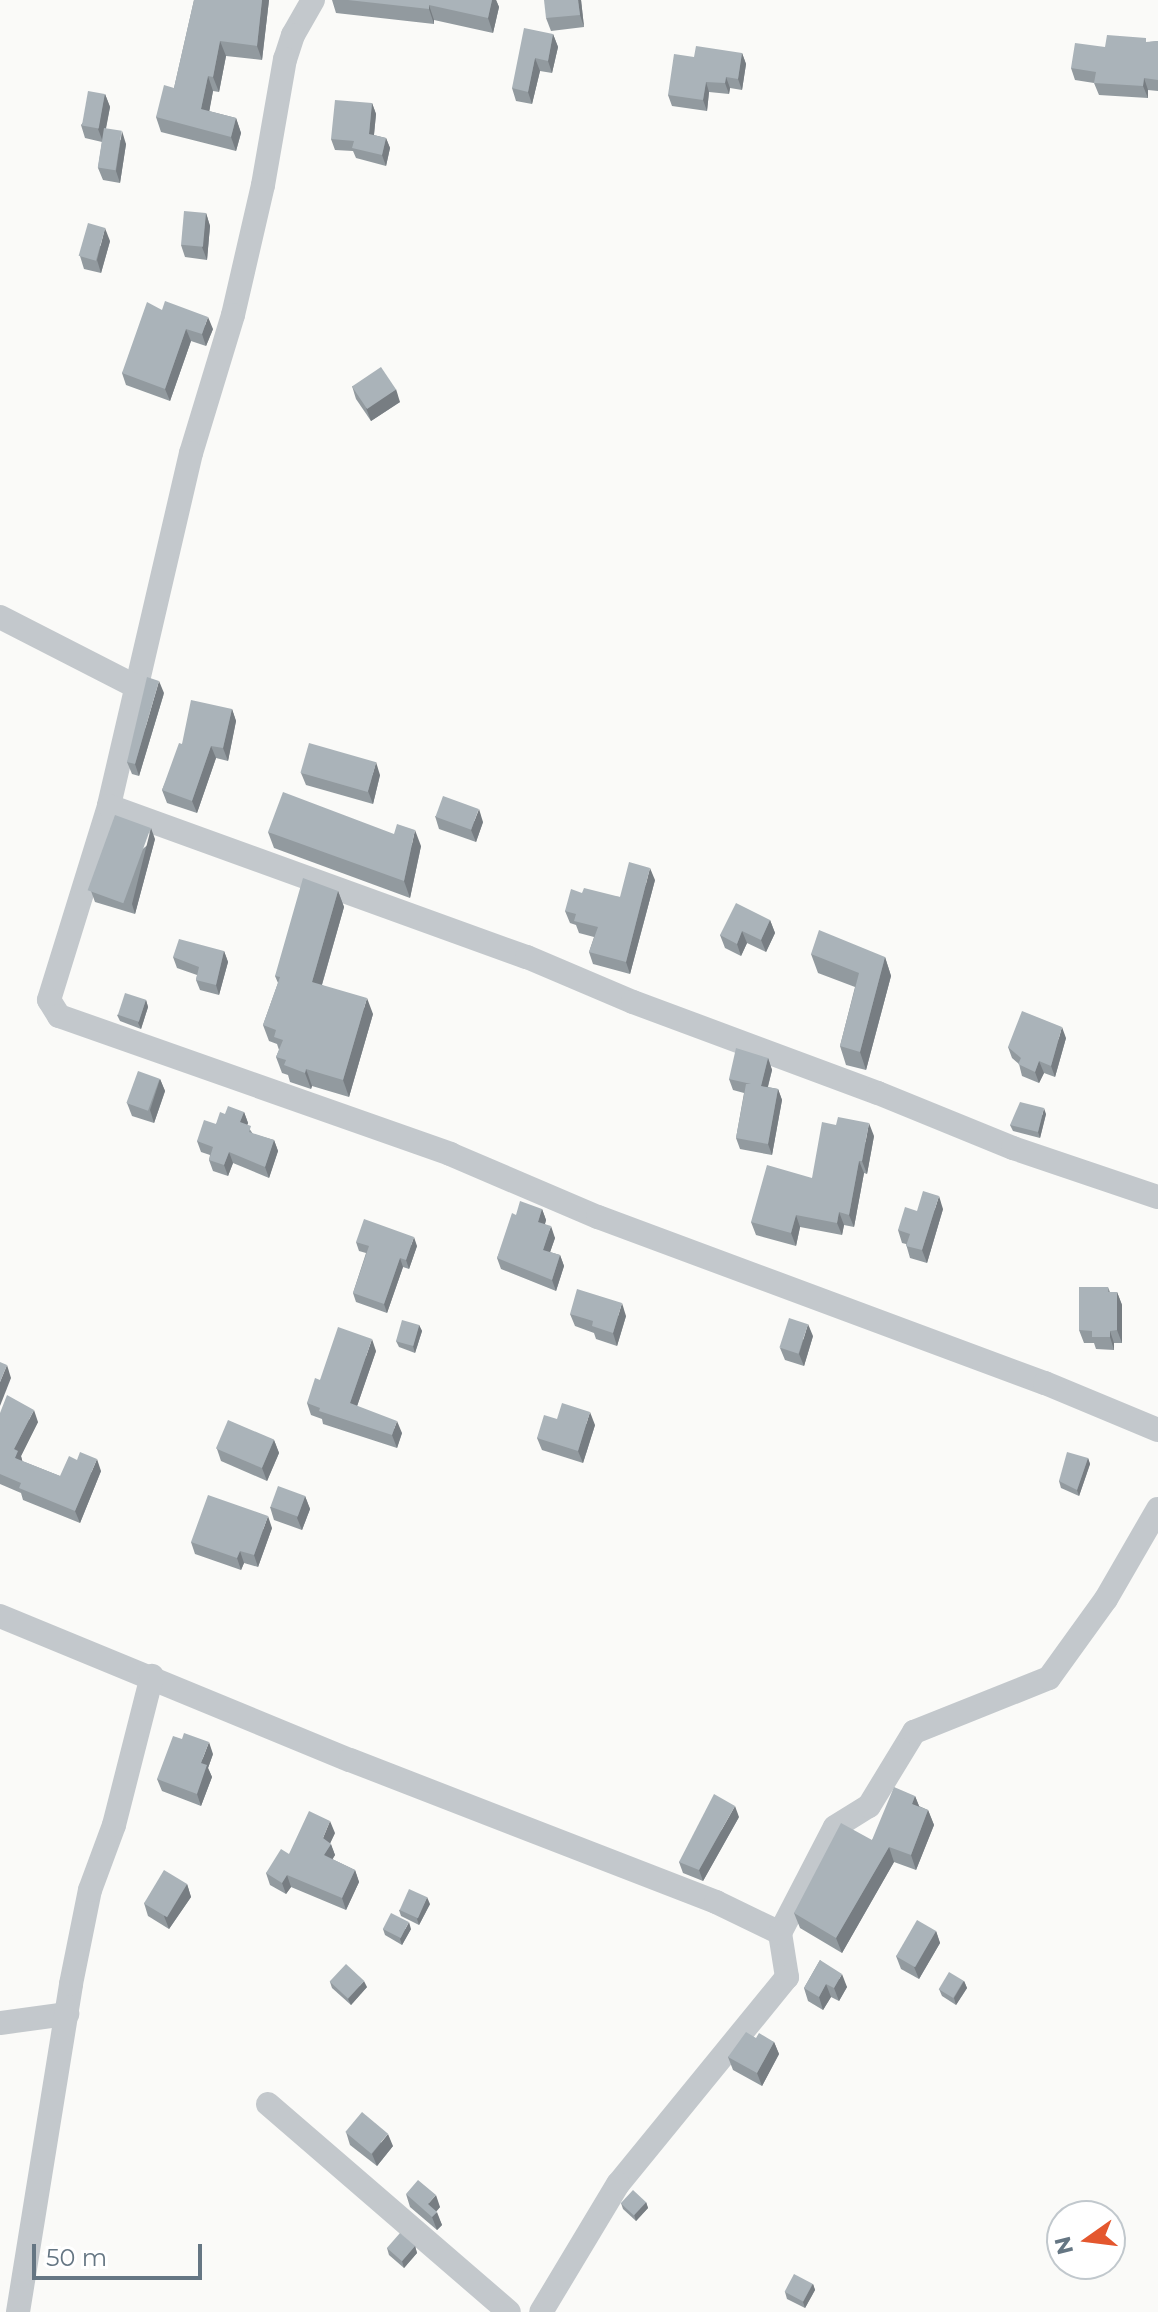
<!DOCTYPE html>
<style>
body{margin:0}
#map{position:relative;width:1158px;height:2312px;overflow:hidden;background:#fafaf8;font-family:Montserrat,sans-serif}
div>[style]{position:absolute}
.minor>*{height:24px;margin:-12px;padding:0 12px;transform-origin:12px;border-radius:12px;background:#c3c8cc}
.wall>*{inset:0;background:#929a9f}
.shaded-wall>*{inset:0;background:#777d82}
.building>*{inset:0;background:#aab3b9;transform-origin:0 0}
span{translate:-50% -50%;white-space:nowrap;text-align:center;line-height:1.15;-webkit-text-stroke:8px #fff;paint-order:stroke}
.north{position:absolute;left:1046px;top:2200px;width:80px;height:80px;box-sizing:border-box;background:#fff;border:2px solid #c1c8cd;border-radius:50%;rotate:256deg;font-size:22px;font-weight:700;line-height:32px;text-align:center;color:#657683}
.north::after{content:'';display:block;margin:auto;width:28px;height:36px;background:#e4572e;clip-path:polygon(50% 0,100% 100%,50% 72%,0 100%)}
.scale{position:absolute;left:32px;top:2244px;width:170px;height:36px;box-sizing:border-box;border:4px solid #657683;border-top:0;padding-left:10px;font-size:24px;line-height:28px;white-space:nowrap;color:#657683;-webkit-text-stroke:6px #fff;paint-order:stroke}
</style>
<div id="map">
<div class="minor">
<i style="left:313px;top:0;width:40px;rotate:119.7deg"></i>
<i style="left:293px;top:35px;width:25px;rotate:108deg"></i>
<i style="left:285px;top:59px;width:128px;rotate:99.9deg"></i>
<i style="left:263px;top:185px;width:133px;rotate:103deg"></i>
<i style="left:233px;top:315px;width:144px;rotate:106.9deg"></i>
<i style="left:191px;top:453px;width:362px;rotate:103.1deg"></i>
<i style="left:109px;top:806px;width:203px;rotate:107.2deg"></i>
<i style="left:49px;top:1000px;width:19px;rotate:58deg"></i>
<i style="left:59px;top:1016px;width:415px;rotate:19.4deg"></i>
<i style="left:450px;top:1154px;width:161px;rotate:23.1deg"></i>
<i style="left:598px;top:1217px;width:477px;rotate:20.4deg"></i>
<i style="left:1045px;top:1383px;width:122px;rotate:22.6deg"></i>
<i style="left:0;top:617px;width:152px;rotate:27.1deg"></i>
<i style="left:109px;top:806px;width:444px;rotate:19.9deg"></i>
<i style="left:527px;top:957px;width:115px;rotate:23deg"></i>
<i style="left:633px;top:1002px;width:261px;rotate:20.4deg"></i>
<i style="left:878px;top:1093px;width:146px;rotate:22.2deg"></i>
<i style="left:1013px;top:1148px;width:153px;rotate:18.7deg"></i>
<i style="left:0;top:1616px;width:378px;rotate:22.4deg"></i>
<i style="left:350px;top:1760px;width:393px;rotate:21.2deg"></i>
<i style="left:716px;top:1902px;width:71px;rotate:25.8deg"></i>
<i style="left:780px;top:1933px;width:45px;rotate:81deg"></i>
<i style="left:787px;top:1977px;width:267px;rotate:129.2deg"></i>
<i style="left:618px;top:2184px;width:149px;rotate:121deg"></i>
<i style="left:780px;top:1933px;width:119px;rotate:-62.6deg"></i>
<i style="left:835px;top:1827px;width:40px;rotate:-32deg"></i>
<i style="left:869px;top:1806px;width:87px;rotate:-58.7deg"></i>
<i style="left:914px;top:1732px;width:145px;rotate:-21.8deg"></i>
<i style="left:1049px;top:1678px;width:97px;rotate:-54.2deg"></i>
<i style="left:1106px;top:1599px;width:104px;rotate:-60deg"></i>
<i style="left:0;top:2023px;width:68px;rotate:-7.7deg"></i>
<i style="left:268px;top:2104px;width:318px;rotate:40.8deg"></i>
<i style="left:18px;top:2312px;width:332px;rotate:-80.8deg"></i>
<i style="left:71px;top:1984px;width:96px;rotate:-78.6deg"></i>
<i style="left:90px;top:1890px;width:69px;rotate:-69.7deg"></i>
<i style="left:114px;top:1825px;width:154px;rotate:-75.7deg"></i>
</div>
<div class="wall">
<i style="clip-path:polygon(194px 0,269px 0,262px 60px,226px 56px,219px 92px,213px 91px,209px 111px,236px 118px,241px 133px,236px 151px,161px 132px,156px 117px,174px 88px)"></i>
<i style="clip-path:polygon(332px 0,496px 0,499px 7px,493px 33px,434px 20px,434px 24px,336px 13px)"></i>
<i style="clip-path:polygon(581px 0,584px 27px,551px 31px,546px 18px)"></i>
<i style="clip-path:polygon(553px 34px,558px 47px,552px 73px,540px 71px,532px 104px,516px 101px,512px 88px)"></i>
<i style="clip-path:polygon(1158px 41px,1158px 91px,1148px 90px,1148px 98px,1099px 95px,1094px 83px,1075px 80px,1071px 68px,1105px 47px)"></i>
<i style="clip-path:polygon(742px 53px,746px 64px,742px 90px,730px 88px,729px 94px,709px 92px,707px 111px,672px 106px,668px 95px,694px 57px)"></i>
<i style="clip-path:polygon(105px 94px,110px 107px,106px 129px,126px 144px,120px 183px,103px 180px,98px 168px,102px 142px,85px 138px,81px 125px)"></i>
<i style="clip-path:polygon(372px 103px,376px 114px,374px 135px,386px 138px,390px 148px,386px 166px,356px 158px,353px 151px,335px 150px,331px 139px)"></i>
<i style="clip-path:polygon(206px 213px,210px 226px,207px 260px,185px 257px,181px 245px)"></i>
<i style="clip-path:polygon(110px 241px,101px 273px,84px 269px,80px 256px)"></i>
<i style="clip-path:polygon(162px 310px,213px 329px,206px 346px,191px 341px,170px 401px,126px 385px,122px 373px)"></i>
<i style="clip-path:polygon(352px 386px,400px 402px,371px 421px,356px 399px)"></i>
<i style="clip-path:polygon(164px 693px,139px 776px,132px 774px,127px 762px)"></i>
<i style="clip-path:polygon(232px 709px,236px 721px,228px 761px,216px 758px,197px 813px,167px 803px,162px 790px,182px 744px)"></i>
<i style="clip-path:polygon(301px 773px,380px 775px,373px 804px,306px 785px)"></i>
<i style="clip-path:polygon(435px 816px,483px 822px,476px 842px,439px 829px)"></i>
<i style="clip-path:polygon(268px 832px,421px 846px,410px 898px,274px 848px)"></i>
<i style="clip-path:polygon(155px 839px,135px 914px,95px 902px,91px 891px)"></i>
<i style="clip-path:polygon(655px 880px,630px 974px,593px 964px,589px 952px,594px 937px,579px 933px,576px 925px,570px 923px,565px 911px,582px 893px,620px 897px)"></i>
<i style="clip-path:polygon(338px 891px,344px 907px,322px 985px,373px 1014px,349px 1097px,312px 1086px,311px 1089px,290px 1082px,288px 1075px,282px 1073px,276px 1057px,279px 1050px,277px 1044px,269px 1041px,263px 1025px,278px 983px,275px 976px)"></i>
<i style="clip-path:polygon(770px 920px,775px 933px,766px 952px,747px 943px,741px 956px,725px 948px,720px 935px)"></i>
<i style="clip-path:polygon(224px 951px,228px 962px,219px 995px,200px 990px,196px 980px,197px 975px,177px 968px,173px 957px)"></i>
<i style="clip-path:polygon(811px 954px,885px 957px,891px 976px,866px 1070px,846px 1065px,840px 1046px,855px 987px,818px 973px)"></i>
<i style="clip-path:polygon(146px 1000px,148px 1007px,141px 1029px,120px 1021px,117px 1015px)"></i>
<i style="clip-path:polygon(1066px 1038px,1055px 1077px,1044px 1073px,1039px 1083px,1022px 1076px,1019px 1064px,1012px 1058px,1008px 1047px)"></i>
<i style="clip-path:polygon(768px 1058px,772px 1070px,768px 1087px,778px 1089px,782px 1100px,772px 1155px,740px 1149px,736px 1138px,744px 1093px,733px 1090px,729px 1079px)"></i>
<i style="clip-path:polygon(160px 1079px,165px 1091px,154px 1123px,132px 1116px,127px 1103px)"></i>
<i style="clip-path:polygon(244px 1112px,248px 1123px,247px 1125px,253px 1134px,274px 1140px,278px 1151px,269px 1178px,233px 1163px,228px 1176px,213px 1171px,209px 1160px,210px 1155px,201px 1152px,197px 1141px,216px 1124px,225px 1114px)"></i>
<i style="clip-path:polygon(1046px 1114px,1040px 1138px,1013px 1131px,1010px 1125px)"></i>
<i style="clip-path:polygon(874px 1136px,867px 1174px,864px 1173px,854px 1227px,844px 1225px,842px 1235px,800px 1227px,796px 1246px,756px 1235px,751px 1222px,812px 1178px)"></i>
<i style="clip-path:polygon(542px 1209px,546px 1220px,545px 1224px,555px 1238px,550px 1252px,560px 1255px,564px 1266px,556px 1291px,501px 1269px,497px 1258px,516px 1215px)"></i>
<i style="clip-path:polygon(943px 1209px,927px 1263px,910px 1258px,906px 1244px,902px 1243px,898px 1230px,917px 1211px)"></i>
<i style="clip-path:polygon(356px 1242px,417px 1246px,409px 1269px,403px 1267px,387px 1313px,356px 1302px,353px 1293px,366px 1253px,359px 1251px)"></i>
<i style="clip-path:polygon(1108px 1287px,1110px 1292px,1117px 1292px,1122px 1305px,1122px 1343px,1114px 1343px,1114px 1350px,1096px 1349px,1094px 1343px,1084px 1343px,1079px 1330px)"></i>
<i style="clip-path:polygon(570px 1314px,626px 1316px,617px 1346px,596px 1339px,594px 1333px,575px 1326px)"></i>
<i style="clip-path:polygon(419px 1325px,422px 1331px,415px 1353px,399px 1347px,396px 1341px)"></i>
<i style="clip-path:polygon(813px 1336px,804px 1366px,785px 1360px,780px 1348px)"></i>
<i style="clip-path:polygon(376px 1351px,357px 1406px,402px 1433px,397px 1448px,323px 1424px,322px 1419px,311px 1415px,307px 1403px,320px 1380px)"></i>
<i style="clip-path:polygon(0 1413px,38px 1422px,21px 1456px,22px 1461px,60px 1476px,101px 1471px,80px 1523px,23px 1500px,21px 1493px,0 1484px)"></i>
<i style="clip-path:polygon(557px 1419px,595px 1425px,583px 1463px,542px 1450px,537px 1438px)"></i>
<i style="clip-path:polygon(274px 1440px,279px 1453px,267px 1481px,221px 1461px,217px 1449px)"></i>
<i style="clip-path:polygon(1088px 1458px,1090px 1464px,1079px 1496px,1061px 1488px,1059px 1481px)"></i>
<i style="clip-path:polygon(305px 1496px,310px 1509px,302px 1530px,274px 1520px,270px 1507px)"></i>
<i style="clip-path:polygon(272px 1528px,258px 1567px,244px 1563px,241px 1570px,195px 1554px,191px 1542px)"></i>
<i style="clip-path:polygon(213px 1754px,208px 1768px,212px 1777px,201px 1806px,162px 1791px,157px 1779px)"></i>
<i style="clip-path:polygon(915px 1796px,919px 1806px,928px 1810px,934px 1825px,916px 1870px,894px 1862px,842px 1953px,800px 1928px,794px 1913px,872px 1840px)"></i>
<i style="clip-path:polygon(739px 1817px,703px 1881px,683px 1873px,679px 1862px)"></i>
<i style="clip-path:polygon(335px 1833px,330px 1843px,335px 1855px,332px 1859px,355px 1870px,359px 1882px,346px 1910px,291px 1887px,286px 1894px,270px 1885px,266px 1873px,289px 1854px)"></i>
<i style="clip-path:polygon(187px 1884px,191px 1897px,169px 1929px,148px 1916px,144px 1903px)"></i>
<i style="clip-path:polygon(430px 1904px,419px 1925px,401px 1916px,399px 1910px)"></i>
<i style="clip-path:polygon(383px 1929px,411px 1929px,402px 1945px,385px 1935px)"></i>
<i style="clip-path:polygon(936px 1931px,940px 1943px,919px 1979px,901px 1969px,896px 1956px)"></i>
<i style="clip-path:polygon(820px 1960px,847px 1987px,839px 2001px,831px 1997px,823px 2010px,808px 2001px,804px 1988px)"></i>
<i style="clip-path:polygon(964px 1981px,967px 1988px,956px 2005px,942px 1996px,939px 1989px)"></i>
<i style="clip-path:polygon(330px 1982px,367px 1987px,351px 2005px,332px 1988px)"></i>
<i style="clip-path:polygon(756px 2038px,774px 2042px,779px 2054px,762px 2086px,733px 2070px,728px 2057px)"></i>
<i style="clip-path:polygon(346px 2132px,393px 2146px,377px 2166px,350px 2145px)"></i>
<i style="clip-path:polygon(406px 2194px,440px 2207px,436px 2212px,442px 2225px,437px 2230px,410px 2207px)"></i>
<i style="clip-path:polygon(646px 2202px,648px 2208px,636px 2221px,623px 2209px,621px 2203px)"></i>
<i style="clip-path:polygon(415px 2246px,417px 2253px,404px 2268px,389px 2255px,387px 2248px)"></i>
<i style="clip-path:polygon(813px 2284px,815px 2290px,805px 2308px,787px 2299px,785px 2292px)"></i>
</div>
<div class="shaded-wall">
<i style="clip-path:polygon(262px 0,269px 0,262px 60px,257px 46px)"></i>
<i style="clip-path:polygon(492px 0,496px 0,499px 7px,493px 33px,488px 18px)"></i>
<i style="clip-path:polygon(578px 0,581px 0,584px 27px,580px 15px)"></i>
<i style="clip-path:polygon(429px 5px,434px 20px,434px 24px,429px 9px)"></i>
<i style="clip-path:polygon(553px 34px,558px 47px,552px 73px,548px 61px)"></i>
<i style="clip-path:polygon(220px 41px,226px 56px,219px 92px,213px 77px)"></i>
<i style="clip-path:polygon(742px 53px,746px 64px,742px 90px,738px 79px)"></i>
<i style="clip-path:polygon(535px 58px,540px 71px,532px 104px,528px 92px)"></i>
<i style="clip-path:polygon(208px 76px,213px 91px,207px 124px,201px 109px)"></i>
<i style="clip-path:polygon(726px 77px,730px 88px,729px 94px,725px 83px)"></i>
<i style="clip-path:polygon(1144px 78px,1148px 90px,1148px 98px,1143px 86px)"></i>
<i style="clip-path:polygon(706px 82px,709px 92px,707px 111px,703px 100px)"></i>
<i style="clip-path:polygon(105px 94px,110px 107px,103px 142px,98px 129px)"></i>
<i style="clip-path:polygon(372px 103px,376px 114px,373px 144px,369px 134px)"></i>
<i style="clip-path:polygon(236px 118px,241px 133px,236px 151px,231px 137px)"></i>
<i style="clip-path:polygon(122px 131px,126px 144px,120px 183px,116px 171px)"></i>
<i style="clip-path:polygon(386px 138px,390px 148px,386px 166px,382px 155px)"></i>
<i style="clip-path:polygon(206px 213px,210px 226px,207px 260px,202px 247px)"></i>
<i style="clip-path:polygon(105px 228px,110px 241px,101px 273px,97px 260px)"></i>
<i style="clip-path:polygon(208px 317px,213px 329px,206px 346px,202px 334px)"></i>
<i style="clip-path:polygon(186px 329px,191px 341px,170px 401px,165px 389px)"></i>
<i style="clip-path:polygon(396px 389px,400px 402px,371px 421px,366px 408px)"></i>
<i style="clip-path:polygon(159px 681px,164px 693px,139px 776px,135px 764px)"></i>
<i style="clip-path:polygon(232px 709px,236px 721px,228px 761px,223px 748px)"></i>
<i style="clip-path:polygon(211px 746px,216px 758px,197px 813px,192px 801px)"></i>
<i style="clip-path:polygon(376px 762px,380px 775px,373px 804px,368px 791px)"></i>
<i style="clip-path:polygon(479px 809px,483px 822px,476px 842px,471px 830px)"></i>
<i style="clip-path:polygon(151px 828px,155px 839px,135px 914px,132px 904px)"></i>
<i style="clip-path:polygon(415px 830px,421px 846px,410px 898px,404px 881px)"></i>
<i style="clip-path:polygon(650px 868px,655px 880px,630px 974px,626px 962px)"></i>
<i style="clip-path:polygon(338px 891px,344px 907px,318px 998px,312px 982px)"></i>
<i style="clip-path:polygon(770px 920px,775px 933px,766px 952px,761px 940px)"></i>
<i style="clip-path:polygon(742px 931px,747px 943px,741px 956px,737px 944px)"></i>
<i style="clip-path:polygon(224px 951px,228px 962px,219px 995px,216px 985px)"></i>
<i style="clip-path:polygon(885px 957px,891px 976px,866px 1070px,860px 1052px)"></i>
<i style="clip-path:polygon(367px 998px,373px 1014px,349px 1097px,343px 1080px)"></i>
<i style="clip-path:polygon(146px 1000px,148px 1007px,141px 1029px,138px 1023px)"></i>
<i style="clip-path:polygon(1062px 1027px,1066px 1038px,1055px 1077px,1051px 1066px)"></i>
<i style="clip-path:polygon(768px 1058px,772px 1070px,765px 1097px,761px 1086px)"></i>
<i style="clip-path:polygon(1039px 1061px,1044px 1073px,1039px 1083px,1035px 1072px)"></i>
<i style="clip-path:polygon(306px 1069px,312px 1086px,311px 1089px,305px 1073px)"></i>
<i style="clip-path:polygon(160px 1079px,165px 1091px,154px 1123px,150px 1110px)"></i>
<i style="clip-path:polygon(778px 1089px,782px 1100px,772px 1155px,768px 1144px)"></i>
<i style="clip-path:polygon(1044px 1108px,1046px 1114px,1040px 1138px,1038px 1132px)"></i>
<i style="clip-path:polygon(244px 1112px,248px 1123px,244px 1133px,240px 1122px)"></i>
<i style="clip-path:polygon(869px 1123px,874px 1136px,867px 1174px,862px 1161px)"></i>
<i style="clip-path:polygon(274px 1140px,278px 1151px,269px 1178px,265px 1167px)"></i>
<i style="clip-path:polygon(229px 1152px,233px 1163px,228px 1176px,224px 1165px)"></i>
<i style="clip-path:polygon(859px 1161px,864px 1173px,854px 1227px,849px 1215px)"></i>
<i style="clip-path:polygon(939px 1196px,943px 1209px,927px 1263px,922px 1250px)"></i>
<i style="clip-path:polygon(542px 1209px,546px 1220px,542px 1234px,538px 1222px)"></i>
<i style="clip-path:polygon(839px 1212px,844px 1225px,842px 1235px,837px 1223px)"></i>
<i style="clip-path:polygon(796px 1215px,800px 1227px,796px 1246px,791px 1233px)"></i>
<i style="clip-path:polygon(551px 1226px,555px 1238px,547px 1261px,543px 1250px)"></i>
<i style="clip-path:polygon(414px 1237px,417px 1246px,409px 1269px,406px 1260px)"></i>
<i style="clip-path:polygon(560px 1255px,564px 1266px,556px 1291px,552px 1280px)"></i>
<i style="clip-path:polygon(400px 1258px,403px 1267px,387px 1313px,384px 1304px)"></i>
<i style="clip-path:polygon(1117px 1292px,1122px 1305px,1122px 1343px,1117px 1330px)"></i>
<i style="clip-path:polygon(622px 1303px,626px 1316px,617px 1346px,613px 1333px)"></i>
<i style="clip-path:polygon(808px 1324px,813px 1336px,804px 1366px,799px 1354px)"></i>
<i style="clip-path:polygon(419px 1325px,422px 1331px,415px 1353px,413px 1346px)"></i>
<i style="clip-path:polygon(1110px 1331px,1114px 1343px,1114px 1350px,1110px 1337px)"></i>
<i style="clip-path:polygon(372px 1339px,376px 1351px,354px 1415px,350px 1403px)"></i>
<i style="clip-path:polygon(7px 1365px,11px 1378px,0 1406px,0 1382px)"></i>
<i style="clip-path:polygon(34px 1410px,38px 1422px,21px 1456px,23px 1463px,15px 1458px,14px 1449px)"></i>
<i style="clip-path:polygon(590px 1412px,595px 1425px,583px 1463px,578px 1451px)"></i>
<i style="clip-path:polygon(397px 1421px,402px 1433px,397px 1448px,392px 1435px)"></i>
<i style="clip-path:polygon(274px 1440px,279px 1453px,267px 1481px,262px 1468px)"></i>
<i style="clip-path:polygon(1088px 1458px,1090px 1464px,1079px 1496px,1077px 1490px)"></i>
<i style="clip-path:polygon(97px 1459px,101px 1471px,80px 1523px,75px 1511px)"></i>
<i style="clip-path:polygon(305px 1496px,310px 1509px,302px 1530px,297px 1518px)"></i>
<i style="clip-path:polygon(268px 1516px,272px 1528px,258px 1567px,254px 1555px)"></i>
<i style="clip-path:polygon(240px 1551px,244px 1563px,241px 1570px,237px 1558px)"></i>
<i style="clip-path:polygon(209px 1742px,213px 1754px,208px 1768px,212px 1777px,201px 1806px,197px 1794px,201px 1763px)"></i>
<i style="clip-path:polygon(915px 1796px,921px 1811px,912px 1804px)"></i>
<i style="clip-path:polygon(735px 1806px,739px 1817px,703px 1881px,699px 1870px)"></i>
<i style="clip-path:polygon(928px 1810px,934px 1825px,916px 1870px,911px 1855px)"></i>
<i style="clip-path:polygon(330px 1821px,335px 1833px,327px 1850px,323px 1838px)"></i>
<i style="clip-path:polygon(331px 1844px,335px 1855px,328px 1867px,324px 1855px)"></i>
<i style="clip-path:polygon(889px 1847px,894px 1862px,842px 1953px,836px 1938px)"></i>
<i style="clip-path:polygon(355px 1870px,359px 1882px,346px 1910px,342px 1898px)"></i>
<i style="clip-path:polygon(287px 1875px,291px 1887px,286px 1894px,282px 1883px)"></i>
<i style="clip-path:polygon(187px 1884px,191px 1897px,169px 1929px,164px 1916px)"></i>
<i style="clip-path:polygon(427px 1897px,430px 1904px,419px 1925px,417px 1919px)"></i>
<i style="clip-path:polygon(409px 1922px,411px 1929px,402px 1945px,400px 1939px)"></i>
<i style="clip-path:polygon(936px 1931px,940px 1943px,919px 1979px,914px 1967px)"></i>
<i style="clip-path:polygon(842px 1974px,847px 1987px,839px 2001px,834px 1988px)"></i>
<i style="clip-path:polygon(364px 1981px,367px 1987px,351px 2005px,348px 1999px)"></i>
<i style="clip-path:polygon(964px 1981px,967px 1988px,956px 2005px,954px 1998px)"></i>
<i style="clip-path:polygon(826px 1984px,831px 1997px,823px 2010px,819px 1997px)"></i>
<i style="clip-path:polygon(774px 2042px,779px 2054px,762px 2086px,757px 2073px)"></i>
<i style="clip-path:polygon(388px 2134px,393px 2146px,377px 2166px,372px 2154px)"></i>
<i style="clip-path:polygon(436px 2195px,440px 2207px,432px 2216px,428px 2204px)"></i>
<i style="clip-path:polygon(646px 2202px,648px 2208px,636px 2221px,634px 2214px)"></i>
<i style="clip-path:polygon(437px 2212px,442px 2225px,437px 2230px,432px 2217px)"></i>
<i style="clip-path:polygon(415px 2246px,417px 2253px,404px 2268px,402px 2261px)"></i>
<i style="clip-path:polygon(813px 2284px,815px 2290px,805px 2308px,803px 2302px)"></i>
</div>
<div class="building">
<i style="clip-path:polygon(194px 0,262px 0,257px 46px,220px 41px,213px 77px,208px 76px,201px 109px,236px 118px,231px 137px,156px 117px,164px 85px,174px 88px)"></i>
<i style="clip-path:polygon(348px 0,492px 0,488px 18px,429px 5px,429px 9px)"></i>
<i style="clip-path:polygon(544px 0,578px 0,580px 15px,546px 18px)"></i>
<i style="clip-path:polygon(524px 28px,553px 34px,548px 61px,535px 58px,528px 92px,512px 88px)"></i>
<i style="clip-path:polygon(1107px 35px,1146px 38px,1146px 42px,1158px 41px,1158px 80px,1144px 78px,1143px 86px,1094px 83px,1096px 72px,1071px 68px,1075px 43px,1105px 47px)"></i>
<i style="clip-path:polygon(696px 46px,742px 53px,738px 79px,726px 77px,725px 83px,706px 82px,703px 100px,668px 95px,674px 54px,694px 57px)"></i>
<i style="left:88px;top:91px;width:17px;height:35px;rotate:10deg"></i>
<i style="clip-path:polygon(335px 100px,372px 103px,369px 134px,386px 138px,382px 155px,352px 148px,354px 141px,331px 139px)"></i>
<i style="left:104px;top:128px;width:18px;height:40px;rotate:9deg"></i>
<i style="left:184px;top:211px;width:22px;height:34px;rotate:5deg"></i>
<i style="left:88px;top:223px;width:18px;height:34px;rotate:16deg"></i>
<i style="clip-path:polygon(165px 301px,208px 317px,202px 334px,186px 329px,165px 389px,122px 373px,147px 302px,162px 310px)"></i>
<i style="left:381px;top:367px;width:27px;height:35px;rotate:56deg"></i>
<i style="clip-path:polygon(147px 677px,159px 681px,135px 764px,127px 762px)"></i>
<i style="clip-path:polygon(191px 700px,232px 709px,223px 748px,211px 746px,192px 801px,162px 790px,179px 743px,182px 744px)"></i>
<i style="left:309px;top:743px;width:70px;height:31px;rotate:16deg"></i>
<i style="clip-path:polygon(283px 792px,394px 834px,397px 824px,415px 830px,404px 881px,268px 832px)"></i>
<i style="left:443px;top:796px;width:38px;height:22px;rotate:20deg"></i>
<i style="left:115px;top:815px;width:38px;height:80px;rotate:20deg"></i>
<i style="clip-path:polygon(629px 862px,650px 868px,626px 962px,589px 952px,598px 927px,574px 921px,576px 914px,565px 911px,571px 889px,582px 893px,584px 888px,620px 897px)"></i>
<i style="clip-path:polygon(303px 878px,338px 891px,312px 982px,367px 998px,343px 1080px,306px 1069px,305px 1073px,284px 1065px,286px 1060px,276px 1057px,283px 1040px,274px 1037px,276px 1030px,263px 1025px,280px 977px,275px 976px)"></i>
<i style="clip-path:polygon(736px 903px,770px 920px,761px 940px,742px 931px,737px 944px,720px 935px)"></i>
<i style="clip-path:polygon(819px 930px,885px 957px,860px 1052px,840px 1046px,859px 973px,811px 954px)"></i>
<i style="clip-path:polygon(179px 939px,224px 951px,216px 985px,196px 980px,199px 967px,173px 957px)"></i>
<i style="left:125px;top:993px;width:22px;height:23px;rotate:18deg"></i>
<i style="clip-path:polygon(1022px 1011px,1062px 1027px,1051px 1066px,1039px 1061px,1035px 1072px,1018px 1064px,1021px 1058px,1008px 1047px)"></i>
<i style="clip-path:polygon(736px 1048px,768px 1058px,761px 1086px,778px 1089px,768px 1144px,736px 1138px,746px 1084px,751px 1084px,729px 1079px)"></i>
<i style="left:138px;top:1071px;width:23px;height:34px;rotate:20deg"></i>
<i style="clip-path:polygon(1020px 1102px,1044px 1108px,1038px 1132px,1010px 1125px)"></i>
<i style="clip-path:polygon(228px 1106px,244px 1112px,240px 1122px,251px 1126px,249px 1132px,274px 1140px,265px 1167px,229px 1152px,224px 1165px,209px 1160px,213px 1147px,197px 1141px,204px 1120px,216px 1124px,220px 1112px,225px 1114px)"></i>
<i style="clip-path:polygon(838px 1117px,869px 1123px,862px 1161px,859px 1161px,849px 1215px,839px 1212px,837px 1223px,796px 1215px,791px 1233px,751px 1222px,767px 1165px,812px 1178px,822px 1122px,836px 1125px)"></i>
<i style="clip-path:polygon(923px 1191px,939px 1196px,922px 1250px,906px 1246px,910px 1234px,898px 1230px,905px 1207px,917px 1211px)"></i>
<i style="clip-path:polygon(520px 1201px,542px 1209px,538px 1222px,551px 1226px,543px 1250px,560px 1255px,552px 1280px,497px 1258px,512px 1213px,516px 1215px)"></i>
<i style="clip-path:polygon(364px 1219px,414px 1237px,406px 1260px,400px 1258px,384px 1304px,353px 1293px,369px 1246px,356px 1242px)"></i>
<i style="clip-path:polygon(1079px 1287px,1108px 1287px,1108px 1292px,1117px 1292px,1117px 1330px,1110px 1331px,1110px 1337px,1092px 1337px,1092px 1331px,1079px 1330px)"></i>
<i style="clip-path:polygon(577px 1289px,622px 1303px,613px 1333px,592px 1326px,593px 1321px,570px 1314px)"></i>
<i style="left:789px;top:1318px;width:20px;height:31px;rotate:18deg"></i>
<i style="left:402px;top:1320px;width:18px;height:22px;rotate:16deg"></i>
<i style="clip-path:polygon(338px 1327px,372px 1339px,350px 1403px,397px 1421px,392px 1435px,319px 1411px,320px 1408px,307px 1403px,315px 1378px,320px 1380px)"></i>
<i style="clip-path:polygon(0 1362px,7px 1365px,0 1382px)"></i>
<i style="clip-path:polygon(7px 1395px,34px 1410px,14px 1449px,18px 1451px,15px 1458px,60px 1476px,69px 1456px,77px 1460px,80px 1452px,97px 1459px,75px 1511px,19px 1488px,21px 1483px,0 1474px,0 1413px)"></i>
<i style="clip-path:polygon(562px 1403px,590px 1412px,578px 1451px,537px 1438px,544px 1415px,557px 1419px)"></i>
<i style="left:228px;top:1420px;width:50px;height:31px;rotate:23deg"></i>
<i style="clip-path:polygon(1067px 1452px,1088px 1458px,1077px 1490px,1059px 1481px)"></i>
<i style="left:278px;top:1486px;width:29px;height:22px;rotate:20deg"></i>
<i style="clip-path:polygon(208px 1495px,268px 1516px,254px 1555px,240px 1551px,237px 1558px,191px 1542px)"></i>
<i style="clip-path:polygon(184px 1733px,209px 1742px,201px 1763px,207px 1765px,197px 1794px,157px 1779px,173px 1736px,182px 1739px)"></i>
<i style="clip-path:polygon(894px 1787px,915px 1796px,912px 1804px,928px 1810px,911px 1855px,889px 1847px,836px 1938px,794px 1913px,841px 1823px,872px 1840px)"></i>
<i style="clip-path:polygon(714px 1794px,735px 1806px,699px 1870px,679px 1862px)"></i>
<i style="clip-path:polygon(309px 1811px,330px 1821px,323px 1838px,331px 1844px,324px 1855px,355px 1870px,342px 1898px,287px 1875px,282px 1883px,266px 1873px,281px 1849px,289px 1854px)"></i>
<i style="left:164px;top:1870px;width:27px;height:39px;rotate:31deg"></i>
<i style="left:409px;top:1889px;width:20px;height:23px;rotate:24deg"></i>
<i style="left:391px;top:1913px;width:20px;height:18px;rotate:27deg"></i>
<i style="left:917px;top:1920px;width:22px;height:42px;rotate:30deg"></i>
<i style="clip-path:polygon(820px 1960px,842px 1974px,834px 1988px,826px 1984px,819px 1997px,804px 1988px)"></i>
<i style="left:346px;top:1964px;width:25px;height:24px;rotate:43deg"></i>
<i style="left:949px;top:1972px;width:17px;height:20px;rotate:31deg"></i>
<i style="clip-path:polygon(746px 2032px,756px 2038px,759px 2033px,774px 2042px,757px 2073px,728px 2057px)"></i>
<i style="left:362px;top:2112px;width:34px;height:26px;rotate:40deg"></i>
<i style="clip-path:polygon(418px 2180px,436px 2195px,428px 2204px,437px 2212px,432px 2217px,406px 2194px)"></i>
<i style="left:633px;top:2190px;width:18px;height:18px;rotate:43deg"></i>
<i style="left:400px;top:2233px;width:20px;height:20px;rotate:41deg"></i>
<i style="left:794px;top:2274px;width:21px;height:20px;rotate:28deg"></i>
</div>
<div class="north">N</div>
<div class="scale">50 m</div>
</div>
